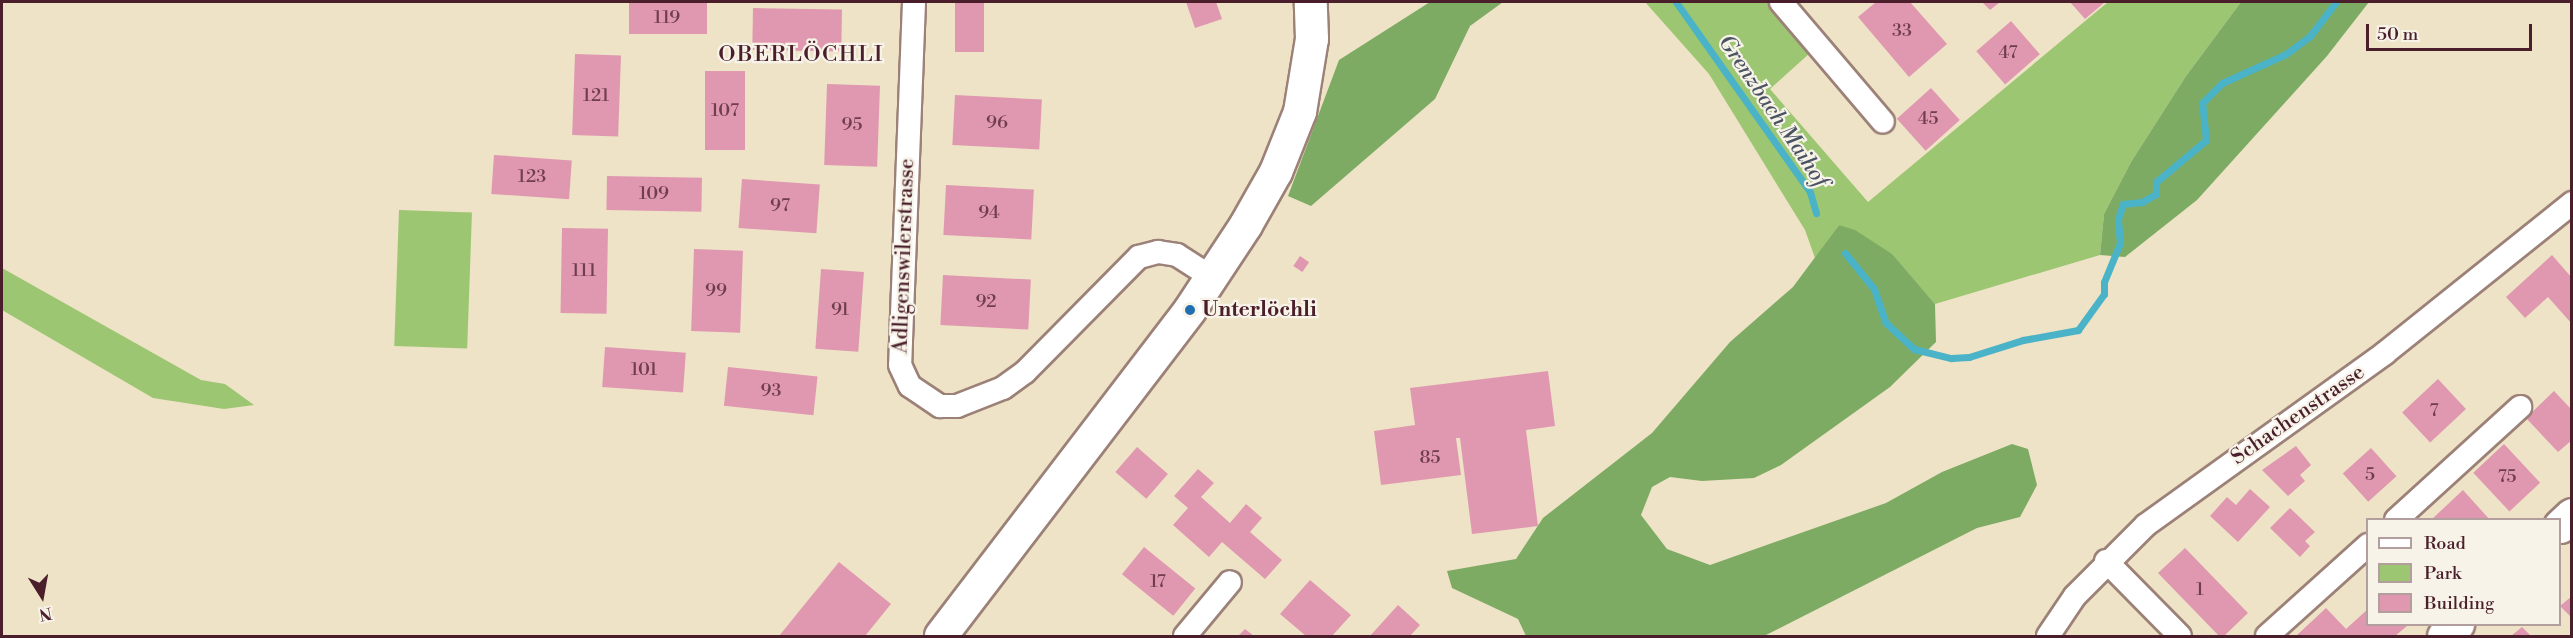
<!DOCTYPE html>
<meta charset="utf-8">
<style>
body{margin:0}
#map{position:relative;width:2573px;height:638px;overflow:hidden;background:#eee3c6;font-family:"Libre Bodoni",serif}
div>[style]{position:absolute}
.green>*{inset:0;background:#9cc672;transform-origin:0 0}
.forest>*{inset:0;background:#7dab64}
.stream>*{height:7px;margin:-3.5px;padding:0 3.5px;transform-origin:3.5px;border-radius:3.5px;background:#4ab3c8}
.building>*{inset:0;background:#df98b0;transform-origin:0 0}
.roads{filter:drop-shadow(2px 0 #9c8178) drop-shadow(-2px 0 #9c8178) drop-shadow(0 2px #9c8178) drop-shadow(0 -2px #9c8178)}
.street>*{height:22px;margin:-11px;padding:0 11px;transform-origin:11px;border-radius:11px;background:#fff}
.secondary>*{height:32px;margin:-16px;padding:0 16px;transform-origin:16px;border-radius:16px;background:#fff}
.primary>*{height:33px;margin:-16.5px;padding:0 16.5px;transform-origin:16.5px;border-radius:16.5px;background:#fff}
.dots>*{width:16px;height:16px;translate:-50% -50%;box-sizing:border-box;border:3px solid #f7f3e8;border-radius:50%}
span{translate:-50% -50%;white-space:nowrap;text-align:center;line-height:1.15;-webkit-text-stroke:4.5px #f7f3e8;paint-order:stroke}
.number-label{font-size:18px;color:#6f3d4c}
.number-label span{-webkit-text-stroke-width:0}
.street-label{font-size:21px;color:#4a1f2b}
.poi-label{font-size:21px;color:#4a1f2b;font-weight:700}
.left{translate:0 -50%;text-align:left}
.neighbourhood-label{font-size:22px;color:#4a1f2b;letter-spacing:1.5px}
.water-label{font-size:22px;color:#4a5362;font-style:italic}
.frame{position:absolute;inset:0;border:3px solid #4a1f2b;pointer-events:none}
.legend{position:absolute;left:2366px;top:518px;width:195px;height:108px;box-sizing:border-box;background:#f7f3e8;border:2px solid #b29e9c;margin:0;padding:8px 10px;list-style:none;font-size:18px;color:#4a1f2b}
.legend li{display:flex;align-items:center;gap:12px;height:30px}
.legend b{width:30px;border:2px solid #b29e9c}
.north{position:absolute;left:12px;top:566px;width:60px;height:60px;-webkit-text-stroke:4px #f7f3e8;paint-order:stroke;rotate:169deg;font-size:16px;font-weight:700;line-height:24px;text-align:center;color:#4a1f2b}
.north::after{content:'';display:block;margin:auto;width:21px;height:27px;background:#4a1f2b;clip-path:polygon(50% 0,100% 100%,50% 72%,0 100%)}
.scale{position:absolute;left:2366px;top:24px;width:166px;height:27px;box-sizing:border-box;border:3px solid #4a1f2b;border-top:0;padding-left:8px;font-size:18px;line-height:21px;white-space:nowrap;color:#4a1f2b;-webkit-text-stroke:4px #f7f3e8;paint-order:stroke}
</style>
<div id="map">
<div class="green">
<i style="clip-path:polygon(1645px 2px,1767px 2px,1810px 53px,1770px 89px,1868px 202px,2108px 2px,2241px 2px,2186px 76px,2131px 162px,2104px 214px,2100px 255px,1935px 304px,1892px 255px,1839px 225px,1815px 258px,1805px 230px,1709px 74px)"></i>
<i style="left:399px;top:210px;width:73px;height:136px;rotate:2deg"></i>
<i style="clip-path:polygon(2px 268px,201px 380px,225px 384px,254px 405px,224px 409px,153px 398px,2px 310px)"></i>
</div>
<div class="forest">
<i style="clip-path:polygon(1430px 2px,1503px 2px,1470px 26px,1435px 99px,1311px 206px,1288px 196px,1339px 60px)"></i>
<i style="clip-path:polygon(2241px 2px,2369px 2px,2327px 56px,2197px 200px,2125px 257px,2100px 255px,2104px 214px,2131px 162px,2186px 76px)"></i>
<i style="clip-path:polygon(1839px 225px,1855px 230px,1892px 254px,1935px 304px,1936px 342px,1890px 387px,1781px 465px,1754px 478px,1702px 481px,1670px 477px,1652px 487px,1641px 515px,1667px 549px,1710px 565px,1886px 503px,1942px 472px,2012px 444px,2028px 449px,2037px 485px,2020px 517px,1977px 528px,1764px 636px,1526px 636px,1518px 619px,1452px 588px,1447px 571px,1516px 559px,1543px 518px,1652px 433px,1730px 342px,1793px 287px)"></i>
</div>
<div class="stream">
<i style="left:1676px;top:2px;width:232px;rotate:54.8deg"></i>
<i style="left:1810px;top:192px;width:22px;rotate:74deg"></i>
<i style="left:1845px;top:253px;width:46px;rotate:51.1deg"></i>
<i style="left:1874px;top:289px;width:36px;rotate:71deg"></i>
<i style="left:1886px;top:323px;width:38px;rotate:43deg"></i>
<i style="left:1914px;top:349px;width:38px;rotate:14deg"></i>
<i style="left:1951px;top:358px;width:18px;rotate:-3deg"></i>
<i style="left:1969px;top:357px;width:57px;rotate:-17.5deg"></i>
<i style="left:2023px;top:340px;width:56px;rotate:-10.3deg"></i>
<i style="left:2078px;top:330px;width:44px;rotate:-54.2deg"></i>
<i style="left:2104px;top:294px;width:12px;rotate:-90deg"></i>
<i style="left:2104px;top:282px;width:42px;rotate:-67.7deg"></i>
<i style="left:2120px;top:243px;width:24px;rotate:-95deg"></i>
<i style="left:2118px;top:219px;width:16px;rotate:-72deg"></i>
<i style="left:2123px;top:204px;width:19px;rotate:-6deg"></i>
<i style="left:2142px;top:202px;width:16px;rotate:-30deg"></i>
<i style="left:2156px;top:194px;width:12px;rotate:-90deg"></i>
<i style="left:2156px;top:182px;width:65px;rotate:-40deg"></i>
<i style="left:2206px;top:140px;width:37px;rotate:-96deg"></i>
<i style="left:2202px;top:103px;width:28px;rotate:-45deg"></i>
<i style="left:2222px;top:83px;width:70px;rotate:-24.4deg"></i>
<i style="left:2286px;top:54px;width:30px;rotate:-37deg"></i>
<i style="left:2310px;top:36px;width:43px;rotate:-52.6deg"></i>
</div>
<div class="building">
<i style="left:629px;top:2px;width:78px;height:32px"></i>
<i style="left:955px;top:2px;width:29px;height:50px"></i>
<i style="clip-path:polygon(1186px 2px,1216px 2px,1222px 19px,1195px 28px)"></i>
<i style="clip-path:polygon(1876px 2px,1910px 2px,1947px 44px,1909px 77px,1858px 17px)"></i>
<i style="clip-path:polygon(1982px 2px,2000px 2px,1990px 10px)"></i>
<i style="clip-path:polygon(2070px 2px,2105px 2px,2085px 19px)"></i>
<i style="left:753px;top:8px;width:89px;height:42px;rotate:1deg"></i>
<i style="left:2011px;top:21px;width:44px;height:46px;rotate:49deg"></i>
<i style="left:575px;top:54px;width:46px;height:81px;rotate:2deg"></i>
<i style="left:705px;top:71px;width:40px;height:79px"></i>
<i style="left:827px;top:84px;width:53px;height:81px;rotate:2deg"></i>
<i style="left:1931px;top:88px;width:43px;height:46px;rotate:48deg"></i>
<i style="left:955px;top:95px;width:87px;height:50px;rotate:3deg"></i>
<i style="left:494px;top:155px;width:78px;height:39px;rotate:4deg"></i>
<i style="left:607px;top:176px;width:95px;height:34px;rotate:1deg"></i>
<i style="left:742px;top:179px;width:78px;height:49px;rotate:4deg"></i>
<i style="left:946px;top:185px;width:88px;height:50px;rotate:3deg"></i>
<i style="left:562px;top:228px;width:46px;height:85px;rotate:1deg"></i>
<i style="left:694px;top:249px;width:49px;height:82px;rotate:2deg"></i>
<i style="clip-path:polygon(2552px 255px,2572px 278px,2572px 324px,2548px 297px,2525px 318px,2506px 297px)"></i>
<i style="left:1300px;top:256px;width:11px;height:12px;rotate:34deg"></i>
<i style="left:821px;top:269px;width:43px;height:80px;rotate:4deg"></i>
<i style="left:943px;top:275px;width:88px;height:50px;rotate:3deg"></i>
<i style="left:605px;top:347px;width:81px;height:40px;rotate:4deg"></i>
<i style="left:728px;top:367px;width:90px;height:39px;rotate:6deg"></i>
<i style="clip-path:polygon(1548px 371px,1555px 426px,1526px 430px,1538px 526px,1472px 534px,1460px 438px,1456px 438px,1461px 475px,1381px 485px,1374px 431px,1415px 425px,1410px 388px)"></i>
<i style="left:2438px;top:379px;width:41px;height:49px;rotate:47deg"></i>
<i style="clip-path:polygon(2554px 391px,2572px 410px,2572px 440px,2558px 452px,2526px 418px)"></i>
<i style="left:2504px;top:444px;width:53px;height:42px;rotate:47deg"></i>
<i style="clip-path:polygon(2296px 446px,2311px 465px,2300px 475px,2305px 481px,2288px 496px,2262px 470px)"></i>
<i style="left:1137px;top:447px;width:41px;height:33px;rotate:41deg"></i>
<i style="left:2371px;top:448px;width:38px;height:38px;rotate:48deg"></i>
<i style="clip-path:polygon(1198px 469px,1214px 483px,1201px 497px,1230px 523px,1246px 504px,1262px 518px,1250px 532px,1282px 560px,1265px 579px,1222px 542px,1209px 557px,1173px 525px,1188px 508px,1174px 496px)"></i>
<i style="clip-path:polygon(2250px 489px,2270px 507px,2238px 542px,2210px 516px,2227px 497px,2236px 505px)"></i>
<i style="clip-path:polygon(2463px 490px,2490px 520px,2431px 520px)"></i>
<i style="clip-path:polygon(2290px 508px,2315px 532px,2305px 541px,2310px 546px,2300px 557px,2270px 528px)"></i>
<i style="left:1144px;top:547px;width:66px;height:35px;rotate:39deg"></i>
<i style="clip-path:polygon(2185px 548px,2248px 613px,2224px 636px,2219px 636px,2158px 573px)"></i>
<i style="clip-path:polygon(839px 562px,891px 604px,865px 636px,779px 636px)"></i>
<i style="clip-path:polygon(1310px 580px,1351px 615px,1332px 636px,1306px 636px,1280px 614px)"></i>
<i style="clip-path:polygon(2572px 596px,2572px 618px,2560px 606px)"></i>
<i style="clip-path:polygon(1398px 605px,1420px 625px,1410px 636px,1370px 636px)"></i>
<i style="clip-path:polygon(2326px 608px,2346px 629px,2368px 609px,2368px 624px,2407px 626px,2395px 636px,2296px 636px)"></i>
<i style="clip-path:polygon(2522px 627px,2531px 636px,2511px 636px)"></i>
<i style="clip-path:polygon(1245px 629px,1254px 636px,1238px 636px)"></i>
</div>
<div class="roads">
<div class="street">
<i style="left:914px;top:2px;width:339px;rotate:92.2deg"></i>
<i style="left:901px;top:341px;width:24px;rotate:92deg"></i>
<i style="left:900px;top:365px;width:23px;rotate:65deg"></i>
<i style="left:910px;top:386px;width:36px;rotate:34deg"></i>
<i style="left:940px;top:406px;width:17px"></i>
<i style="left:957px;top:406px;width:49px;rotate:-21.4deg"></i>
<i style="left:1003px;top:388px;width:27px;rotate:-36deg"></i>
<i style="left:1025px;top:372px;width:162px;rotate:-45.3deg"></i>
<i style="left:1139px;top:257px;width:20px;rotate:-15deg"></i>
<i style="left:1158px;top:252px;width:19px;rotate:9deg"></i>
<i style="left:1177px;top:255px;width:43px;rotate:32.6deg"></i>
<i style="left:1781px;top:2px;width:157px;rotate:49.6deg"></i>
<i style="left:2396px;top:520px;width:168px;rotate:-42.3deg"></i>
<i style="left:2106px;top:561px;width:105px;rotate:45.4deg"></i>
<i style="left:1185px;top:636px;width:70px;rotate:-50.2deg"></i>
<i style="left:2048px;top:636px;width:48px;rotate:-56deg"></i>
<i style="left:2075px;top:596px;width:100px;rotate:-45deg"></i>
<i style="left:2146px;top:525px;width:294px;rotate:-35.7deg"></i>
<i style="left:2385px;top:353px;width:240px;rotate:-38.7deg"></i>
<i style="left:2267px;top:636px;width:136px;rotate:-42deg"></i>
</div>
<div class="secondary">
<i style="left:941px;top:636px;width:410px;rotate:-52.6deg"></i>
<i style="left:1190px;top:310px;width:102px;rotate:-56.6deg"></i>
<i style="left:1246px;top:225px;width:61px;rotate:-60.5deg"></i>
<i style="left:1276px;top:172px;width:65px;rotate:-68.2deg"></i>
<i style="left:1300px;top:112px;width:74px;rotate:-80.7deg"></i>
<i style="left:1312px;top:39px;width:37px;rotate:-92deg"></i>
</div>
<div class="primary">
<i style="left:2560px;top:526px;width:16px;rotate:-43deg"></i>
<i style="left:2444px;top:636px;width:18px;rotate:-43deg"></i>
</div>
</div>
<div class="dots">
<i style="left:1190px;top:310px;background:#1f6fb2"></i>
</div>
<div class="number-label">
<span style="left:667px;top:18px">119</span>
<span style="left:1902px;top:31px">33</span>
<span style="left:2008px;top:53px">47</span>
<span style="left:596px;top:96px">121</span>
<span style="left:725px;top:111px">107</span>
<span style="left:1928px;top:119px">45</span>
<span style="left:997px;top:123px">96</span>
<span style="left:852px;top:125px">95</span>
<span style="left:532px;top:177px">123</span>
<span style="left:654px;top:194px">109</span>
<span style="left:780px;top:206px">97</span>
<span style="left:989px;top:213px">94</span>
<span style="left:584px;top:271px">111</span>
<span style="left:716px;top:291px">99</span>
<span style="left:986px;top:302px">92</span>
<span style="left:840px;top:310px">91</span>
<span style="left:644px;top:370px">101</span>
<span style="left:771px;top:391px">93</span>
<span style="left:2434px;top:411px">7</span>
<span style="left:1430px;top:458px">85</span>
<span style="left:2370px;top:475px">5</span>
<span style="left:2507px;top:477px">75</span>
<span style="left:1158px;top:582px">17</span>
<span style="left:2200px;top:590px">1</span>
</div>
<div class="street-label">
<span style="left:904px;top:256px;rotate:-88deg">Adligenswilerstrasse</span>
<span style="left:2298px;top:415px;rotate:-35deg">Schachenstrasse</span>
</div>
<div class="poi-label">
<span class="left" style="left:1202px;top:310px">Unterlöchli</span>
</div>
<div class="neighbourhood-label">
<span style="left:801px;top:55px">OBERLÖCHLI</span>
</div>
<div class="water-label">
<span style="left:1773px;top:111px;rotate:56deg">Grenzbach Maihof</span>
</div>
<div class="frame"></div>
<ul class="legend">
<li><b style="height:8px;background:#fff"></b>Road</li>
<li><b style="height:16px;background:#9cc672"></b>Park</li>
<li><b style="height:16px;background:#df98b0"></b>Building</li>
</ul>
<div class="north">N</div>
<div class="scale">50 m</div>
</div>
